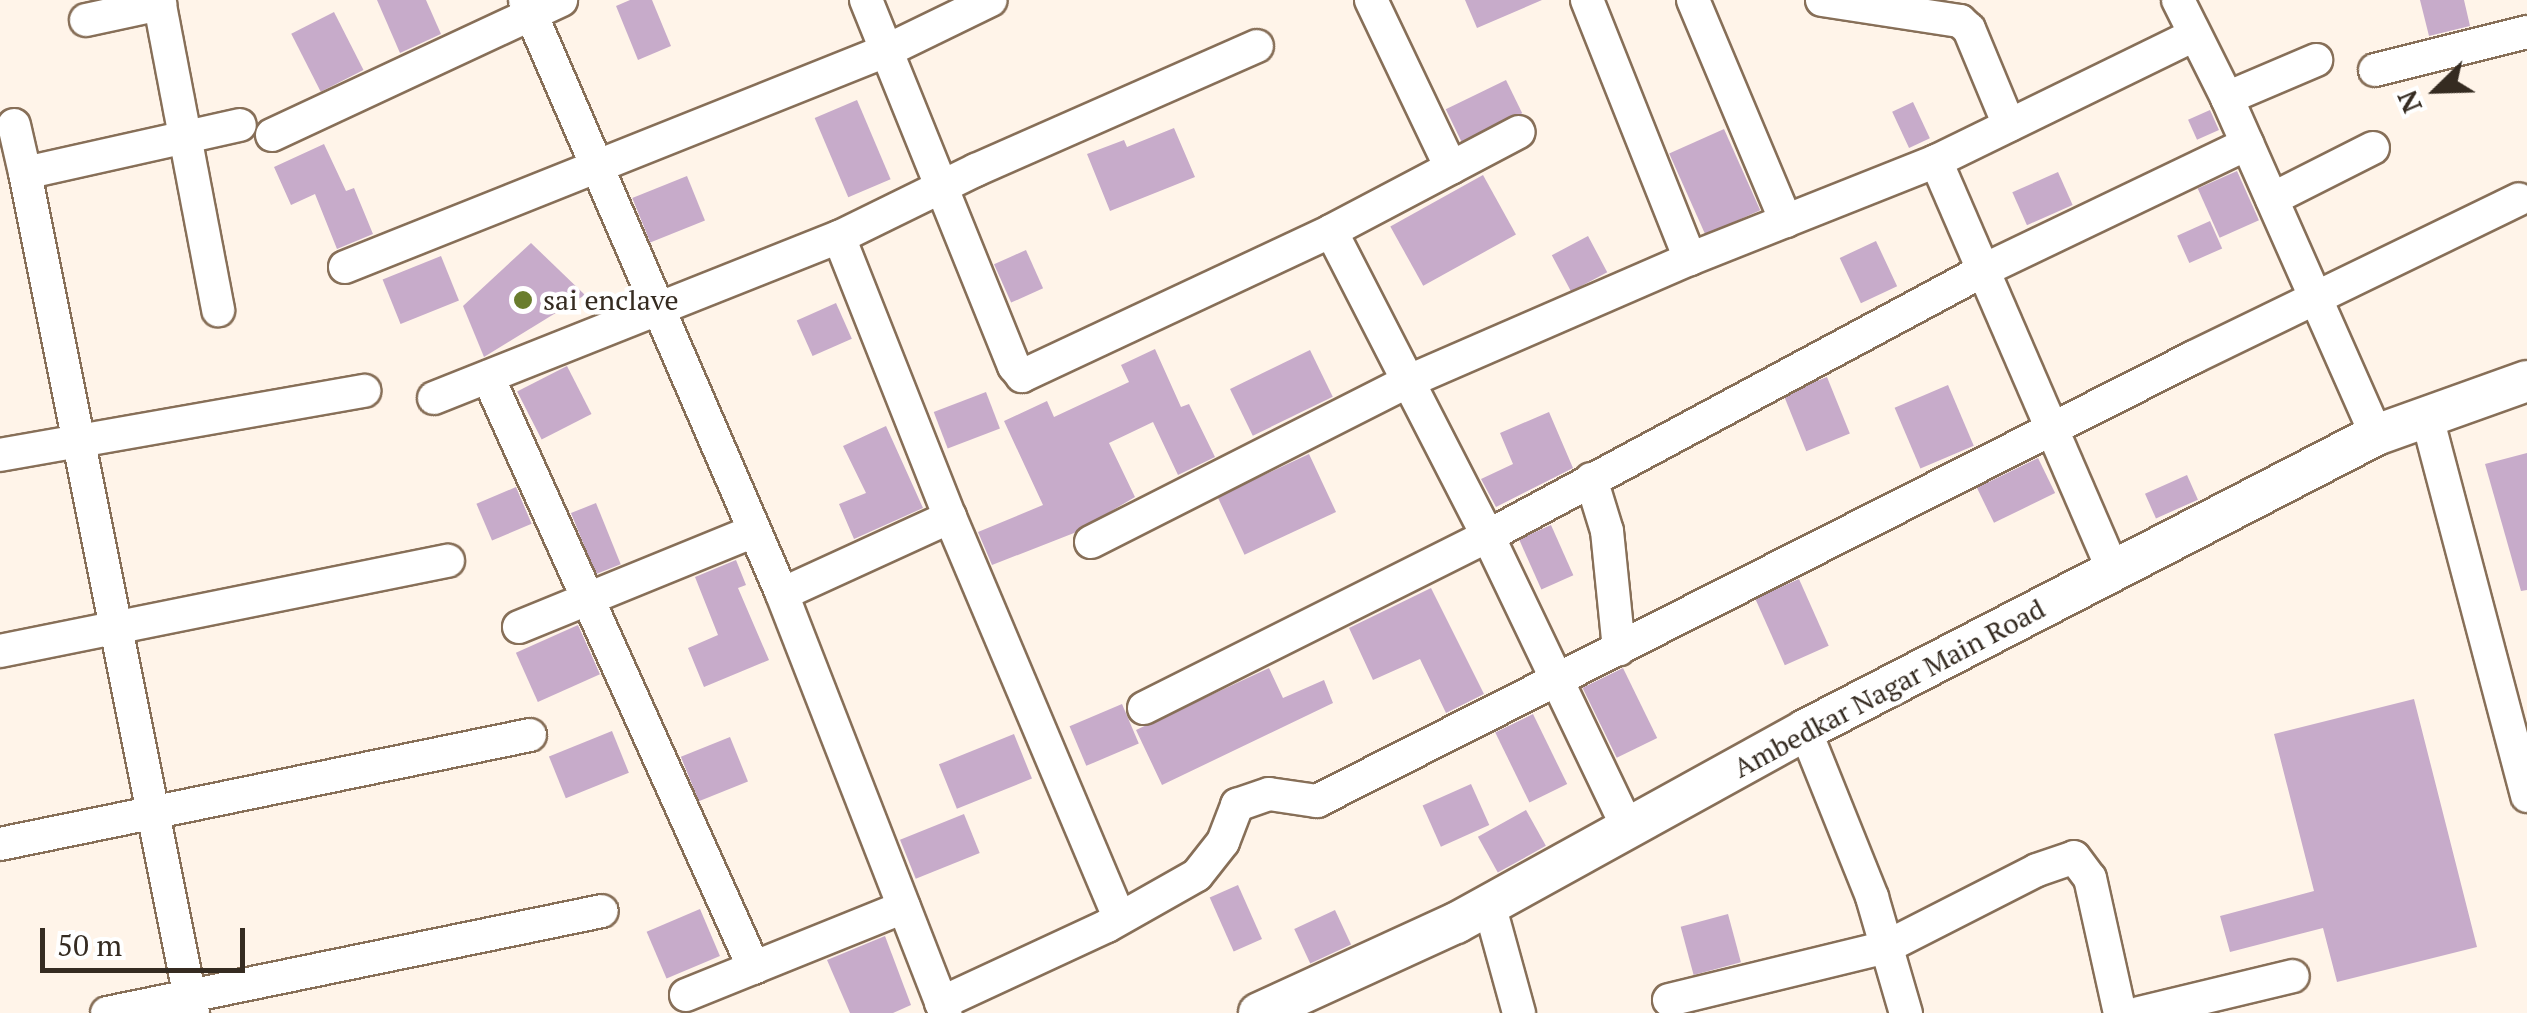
<!DOCTYPE html>
<style>
body{margin:0}
#map{position:relative;width:2527px;height:1013px;overflow:hidden;background:#fff4e9;font-family:"PT Serif",serif}
div>[style]{position:absolute}
.building>*{inset:0;background:#c7abca;transform-origin:0 0}
.roads{filter:drop-shadow(2px 0 #876f58) drop-shadow(-2px 0 #876f58) drop-shadow(0 2px #876f58) drop-shadow(0 -2px #876f58)}
.minor>*{height:32px;margin:-16px;padding:0 16px;transform-origin:16px;border-radius:16px;background:#fff}
.tertiary>*{height:40px;margin:-20px;padding:0 20px;transform-origin:20px;border-radius:20px;background:#fff}
.dots>*{width:28px;height:28px;translate:-50% -50%;box-sizing:border-box;border:5px solid #fff;border-radius:50%}
span{translate:-50% -50%;white-space:nowrap;text-align:center;line-height:1.15;-webkit-text-stroke:9px #fff;paint-order:stroke}
.poi-label{font-size:28px;color:#352b21}
.left{translate:0 -50%;text-align:left}
.street-label{font-size:28px;color:#352b21}
.north{position:absolute;left:2387px;top:40px;width:100px;height:100px;-webkit-text-stroke:8px #fff;paint-order:stroke;rotate:247deg;font-size:28px;font-weight:700;line-height:40px;text-align:center;color:#352b21}
.north::after{content:'';display:block;margin:auto;width:35px;height:45px;background:#352b21;clip-path:polygon(50% 0,100% 100%,50% 72%,0 100%)}
.scale{position:absolute;left:40px;top:928px;width:205px;height:45px;box-sizing:border-box;border:5px solid #352b21;border-top:0;padding-left:12px;font-size:30px;line-height:35px;white-space:nowrap;color:#352b21;-webkit-text-stroke:8px #fff;paint-order:stroke}
</style>
<div id="map">
<div class="building">
<i style="clip-path:polygon(377px 0,426px 0,441px 34px,400px 53px)"></i>
<i style="clip-path:polygon(630px 0,652px 0,671px 46px,638px 60px,616px 6px)"></i>
<i style="clip-path:polygon(1465px 0,1542px 0,1477px 28px)"></i>
<i style="clip-path:polygon(2420px 0,2464px 0,2470px 26px,2429px 36px)"></i>
<i style="left:334px;top:12px;width:65px;height:48px;rotate:63deg"></i>
<i style="left:1506px;top:80px;width:37px;height:67px;rotate:64deg"></i>
<i style="left:857px;top:100px;width:86px;height:46px;rotate:67deg"></i>
<i style="left:1913px;top:102px;width:40px;height:23px;rotate:65deg"></i>
<i style="left:2210px;top:110px;width:22px;height:24px;rotate:66deg"></i>
<i style="clip-path:polygon(1174px 128px,1195px 177px,1110px 211px,1087px 154px,1124px 140px,1127px 147px)"></i>
<i style="left:1724px;top:129px;width:89px;height:60px;rotate:66deg"></i>
<i style="clip-path:polygon(324px 144px,346px 191px,354px 188px,373px 234px,337px 249px,315px 194px,291px 205px,274px 167px)"></i>
<i style="left:2237px;top:171px;width:54px;height:43px;rotate:66deg"></i>
<i style="left:2058px;top:172px;width:36px;height:50px;rotate:66deg"></i>
<i style="left:1483px;top:175px;width:68px;height:106px;rotate:61deg"></i>
<i style="left:687px;top:176px;width:48px;height:59px;rotate:68deg"></i>
<i style="left:2210px;top:221px;width:30px;height:36px;rotate:66deg"></i>
<i style="left:1588px;top:236px;width:41px;height:41px;rotate:62deg"></i>
<i style="left:1876px;top:241px;width:50px;height:40px;rotate:65deg"></i>
<i style="clip-path:polygon(531px 243px,585px 295px,484px 357px,463px 306px)"></i>
<i style="left:1026px;top:250px;width:42px;height:35px;rotate:66deg"></i>
<i style="left:441px;top:256px;width:48px;height:63px;rotate:68deg"></i>
<i style="left:836px;top:303px;width:39px;height:43px;rotate:66deg"></i>
<i style="clip-path:polygon(1155px 349px,1181px 407px,1189px 404px,1215px 457px,1178px 475px,1153px 422px,1109px 443px,1135px 497px,1074px 533px,992px 565px,978px 532px,1043px 505px,1004px 421px,1047px 401px,1054px 417px,1129px 382px,1121px 365px)"></i>
<i style="left:1310px;top:350px;width:52px;height:89px;rotate:64deg"></i>
<i style="left:567px;top:366px;width:54px;height:56px;rotate:63deg"></i>
<i style="left:1827px;top:377px;width:61px;height:47px;rotate:68deg"></i>
<i style="left:1948px;top:385px;width:66px;height:58px;rotate:67deg"></i>
<i style="left:986px;top:392px;width:39px;height:56px;rotate:69deg"></i>
<i style="clip-path:polygon(1549px 412px,1573px 468px,1496px 507px,1481px 479px,1513px 464px,1500px 433px)"></i>
<i style="clip-path:polygon(886px 426px,923px 508px,854px 539px,839px 504px,866px 493px,843px 446px)"></i>
<i style="clip-path:polygon(2527px 453px,2527px 590px,2521px 591px,2485px 464px)"></i>
<i style="left:1309px;top:454px;width:64px;height:101px;rotate:65deg"></i>
<i style="left:2038px;top:458px;width:39px;height:68px;rotate:64deg"></i>
<i style="left:2187px;top:475px;width:27px;height:46px;rotate:66deg"></i>
<i style="left:516px;top:487px;width:40px;height:43px;rotate:67deg"></i>
<i style="left:596px;top:503px;width:66px;height:27px;rotate:68deg"></i>
<i style="left:1551px;top:525px;width:55px;height:35px;rotate:66deg"></i>
<i style="clip-path:polygon(736px 560px,746px 585px,738px 588px,769px 660px,704px 687px,688px 648px,718px 635px,695px 577px)"></i>
<i style="left:1799px;top:579px;width:73px;height:48px;rotate:66deg"></i>
<i style="clip-path:polygon(1431px 588px,1484px 694px,1446px 713px,1420px 659px,1373px 680px,1349px 628px)"></i>
<i style="left:578px;top:625px;width:54px;height:68px;rotate:66deg"></i>
<i style="clip-path:polygon(1269px 668px,1283px 698px,1324px 680px,1333px 703px,1162px 785px,1136px 730px)"></i>
<i style="left:1623px;top:668px;width:78px;height:45px;rotate:64deg"></i>
<i style="clip-path:polygon(2414px 699px,2477px 947px,2337px 982px,2323px 928px,2230px 952px,2220px 916px,2314px 891px,2274px 734px)"></i>
<i style="left:1122px;top:704px;width:43px;height:57px;rotate:67deg"></i>
<i style="left:1533px;top:714px;width:78px;height:42px;rotate:64deg"></i>
<i style="left:612px;top:731px;width:45px;height:68px;rotate:68deg"></i>
<i style="left:1014px;top:734px;width:48px;height:81px;rotate:68deg"></i>
<i style="left:730px;top:737px;width:48px;height:53px;rotate:68deg"></i>
<i style="left:1471px;top:784px;width:45px;height:53px;rotate:66deg"></i>
<i style="left:1526px;top:810px;width:41px;height:55px;rotate:61deg"></i>
<i style="left:964px;top:814px;width:42px;height:69px;rotate:68deg"></i>
<i style="left:1238px;top:885px;width:59px;height:31px;rotate:66deg"></i>
<i style="left:700px;top:909px;width:51px;height:58px;rotate:67deg"></i>
<i style="left:1335px;top:910px;width:38px;height:45px;rotate:65deg"></i>
<i style="left:1728px;top:914px;width:50px;height:49px;rotate:75deg"></i>
<i style="clip-path:polygon(885px 936px,911px 1005px,893px 1013px,850px 1013px,827px 960px)"></i>
</div>
<div class="roads">
<div class="minor">
<i style="left:159px;top:0;width:316px;rotate:79.2deg"></i>
<i style="left:525px;top:0;width:647px;rotate:66.6deg"></i>
<i style="left:782px;top:594px;width:450px;rotate:68.7deg"></i>
<i style="left:866px;top:0;width:395px;rotate:68deg"></i>
<i style="left:1014px;top:366px;width:13px;rotate:51deg"></i>
<i style="left:1022px;top:376px;width:341px;rotate:-25.1deg"></i>
<i style="left:1331px;top:231px;width:212px;rotate:-27.8deg"></i>
<i style="left:1371px;top:0;width:186px;rotate:64.5deg"></i>
<i style="left:1587px;top:0;width:279px;rotate:68.3deg"></i>
<i style="left:1693px;top:0;width:240px;rotate:67.2deg"></i>
<i style="left:1822px;top:0;width:140px;rotate:8.7deg"></i>
<i style="left:1960px;top:21px;width:12px;rotate:42deg"></i>
<i style="left:1969px;top:29px;width:104px;rotate:67.4deg"></i>
<i style="left:2178px;top:0;width:110px;rotate:63.4deg"></i>
<i style="left:2227px;top:98px;width:368px;rotate:66.1deg"></i>
<i style="left:86px;top:20px;width:76px;rotate:-12.2deg"></i>
<i style="left:2375px;top:70px;width:157px;rotate:-14deg"></i>
<i style="left:2227px;top:98px;width:97px;rotate:-23.1deg"></i>
<i style="left:14px;top:125px;width:49px;rotate:77.1deg"></i>
<i style="left:25px;top:173px;width:220px;rotate:-12.6deg"></i>
<i style="left:272px;top:135px;width:319px;rotate:-25deg"></i>
<i style="left:1936px;top:161px;width:446px;rotate:66.6deg"></i>
<i style="left:25px;top:173px;width:857px;rotate:78.69deg"></i>
<i style="left:2272px;top:199px;width:113px;rotate:-26.8deg"></i>
<i style="left:1331px;top:231px;width:343px;rotate:62.8deg"></i>
<i style="left:1488px;top:536px;width:322px;rotate:64.4deg"></i>
<i style="left:839px;top:237px;width:301px;rotate:68.4deg"></i>
<i style="left:950px;top:517px;width:434px;rotate:67.1deg"></i>
<i style="left:345px;top:267px;width:585px;rotate:-21.78deg"></i>
<i style="left:888px;top:50px;width:114px;rotate:-25.9deg"></i>
<i style="left:488px;top:377px;width:648px;rotate:65.77deg"></i>
<i style="left:434px;top:398px;width:436px;rotate:-21.7deg"></i>
<i style="left:839px;top:237px;width:153px;rotate:-26.1deg"></i>
<i style="left:976px;top:170px;width:307px;rotate:-23.8deg"></i>
<i style="left:2427px;top:417px;width:392px;rotate:75.2deg"></i>
<i style="left:0;top:455px;width:370px;rotate:-10deg"></i>
<i style="left:1591px;top:479px;width:54px;rotate:72.9deg"></i>
<i style="left:1607px;top:531px;width:119px;rotate:84.2deg"></i>
<i style="left:1091px;top:542px;width:356px;rotate:-26.9deg"></i>
<i style="left:1409px;top:381px;width:306px;rotate:-23.5deg"></i>
<i style="left:1690px;top:259px;width:265px;rotate:-21.7deg"></i>
<i style="left:1936px;top:161px;width:287px;rotate:-26deg"></i>
<i style="left:782px;top:594px;width:185px;rotate:-24.6deg"></i>
<i style="left:519px;top:627px;width:254px;rotate:-22.2deg"></i>
<i style="left:0;top:651px;width:457px;rotate:-11.4deg"></i>
<i style="left:1144px;top:708px;width:385px;rotate:-26.6deg"></i>
<i style="left:1488px;top:536px;width:563px;rotate:-28.2deg"></i>
<i style="left:1984px;top:270px;width:292px;rotate:-25.6deg"></i>
<i style="left:1805px;top:730px;width:180px;rotate:68.1deg"></i>
<i style="left:1872px;top:897px;width:121px;rotate:73.7deg"></i>
<i style="left:0;top:844px;width:541px;rotate:-11.62deg"></i>
<i style="left:1489px;top:904px;width:113px;rotate:74.6deg"></i>
<i style="left:686px;top:995px;width:235px;rotate:-22deg"></i>
<i style="left:1669px;top:1000px;width:223px;rotate:-13.7deg"></i>
<i style="left:1886px;top:947px;width:169px;rotate:-27deg"></i>
<i style="left:2037px;top:870px;width:39px;rotate:-19deg"></i>
<i style="left:2074px;top:857px;width:26px;rotate:53deg"></i>
<i style="left:2090px;top:878px;width:138px;rotate:77.5deg"></i>
<i style="left:941px;top:1003px;width:183px;rotate:-24.9deg"></i>
<i style="left:1107px;top:926px;width:103px;rotate:-29.5deg"></i>
<i style="left:1197px;top:875px;width:42px;rotate:-51.8deg"></i>
<i style="left:1223px;top:842px;width:40px;rotate:-69deg"></i>
<i style="left:1237px;top:805px;width:34px;rotate:-19deg"></i>
<i style="left:1269px;top:794px;width:49px;rotate:8.3deg"></i>
<i style="left:1317px;top:801px;width:983px;rotate:-26.85deg"></i>
<i style="left:2194px;top:357px;width:361px;rotate:-25.9deg"></i>
<i style="left:107px;top:1013px;width:505px;rotate:-11.64deg"></i>
<i style="left:2139px;top:1013px;width:158px;rotate:-13.5deg"></i>
</div>
<div class="tertiary">
<i style="left:1259px;top:1013px;width:217px;rotate:-24.6deg"></i>
<i style="left:1456px;top:923px;width:399px;rotate:-28.9deg"></i>
<i style="left:1805px;top:730px;width:643px;rotate:-27.32deg"></i>
<i style="left:2376px;top:435px;width:160px;rotate:-19.7deg"></i>
</div>
</div>
<div class="dots">
<i style="left:523px;top:300px;background:#6a7d2d"></i>
</div>
<div class="poi-label">
<span class="left" style="left:543px;top:300px">sai enclave</span>
</div>
<div class="street-label">
<span style="left:1889px;top:688px;rotate:-28deg">Ambedkar Nagar Main Road</span>
</div>
<div class="north">N</div>
<div class="scale">50 m</div>
</div>
